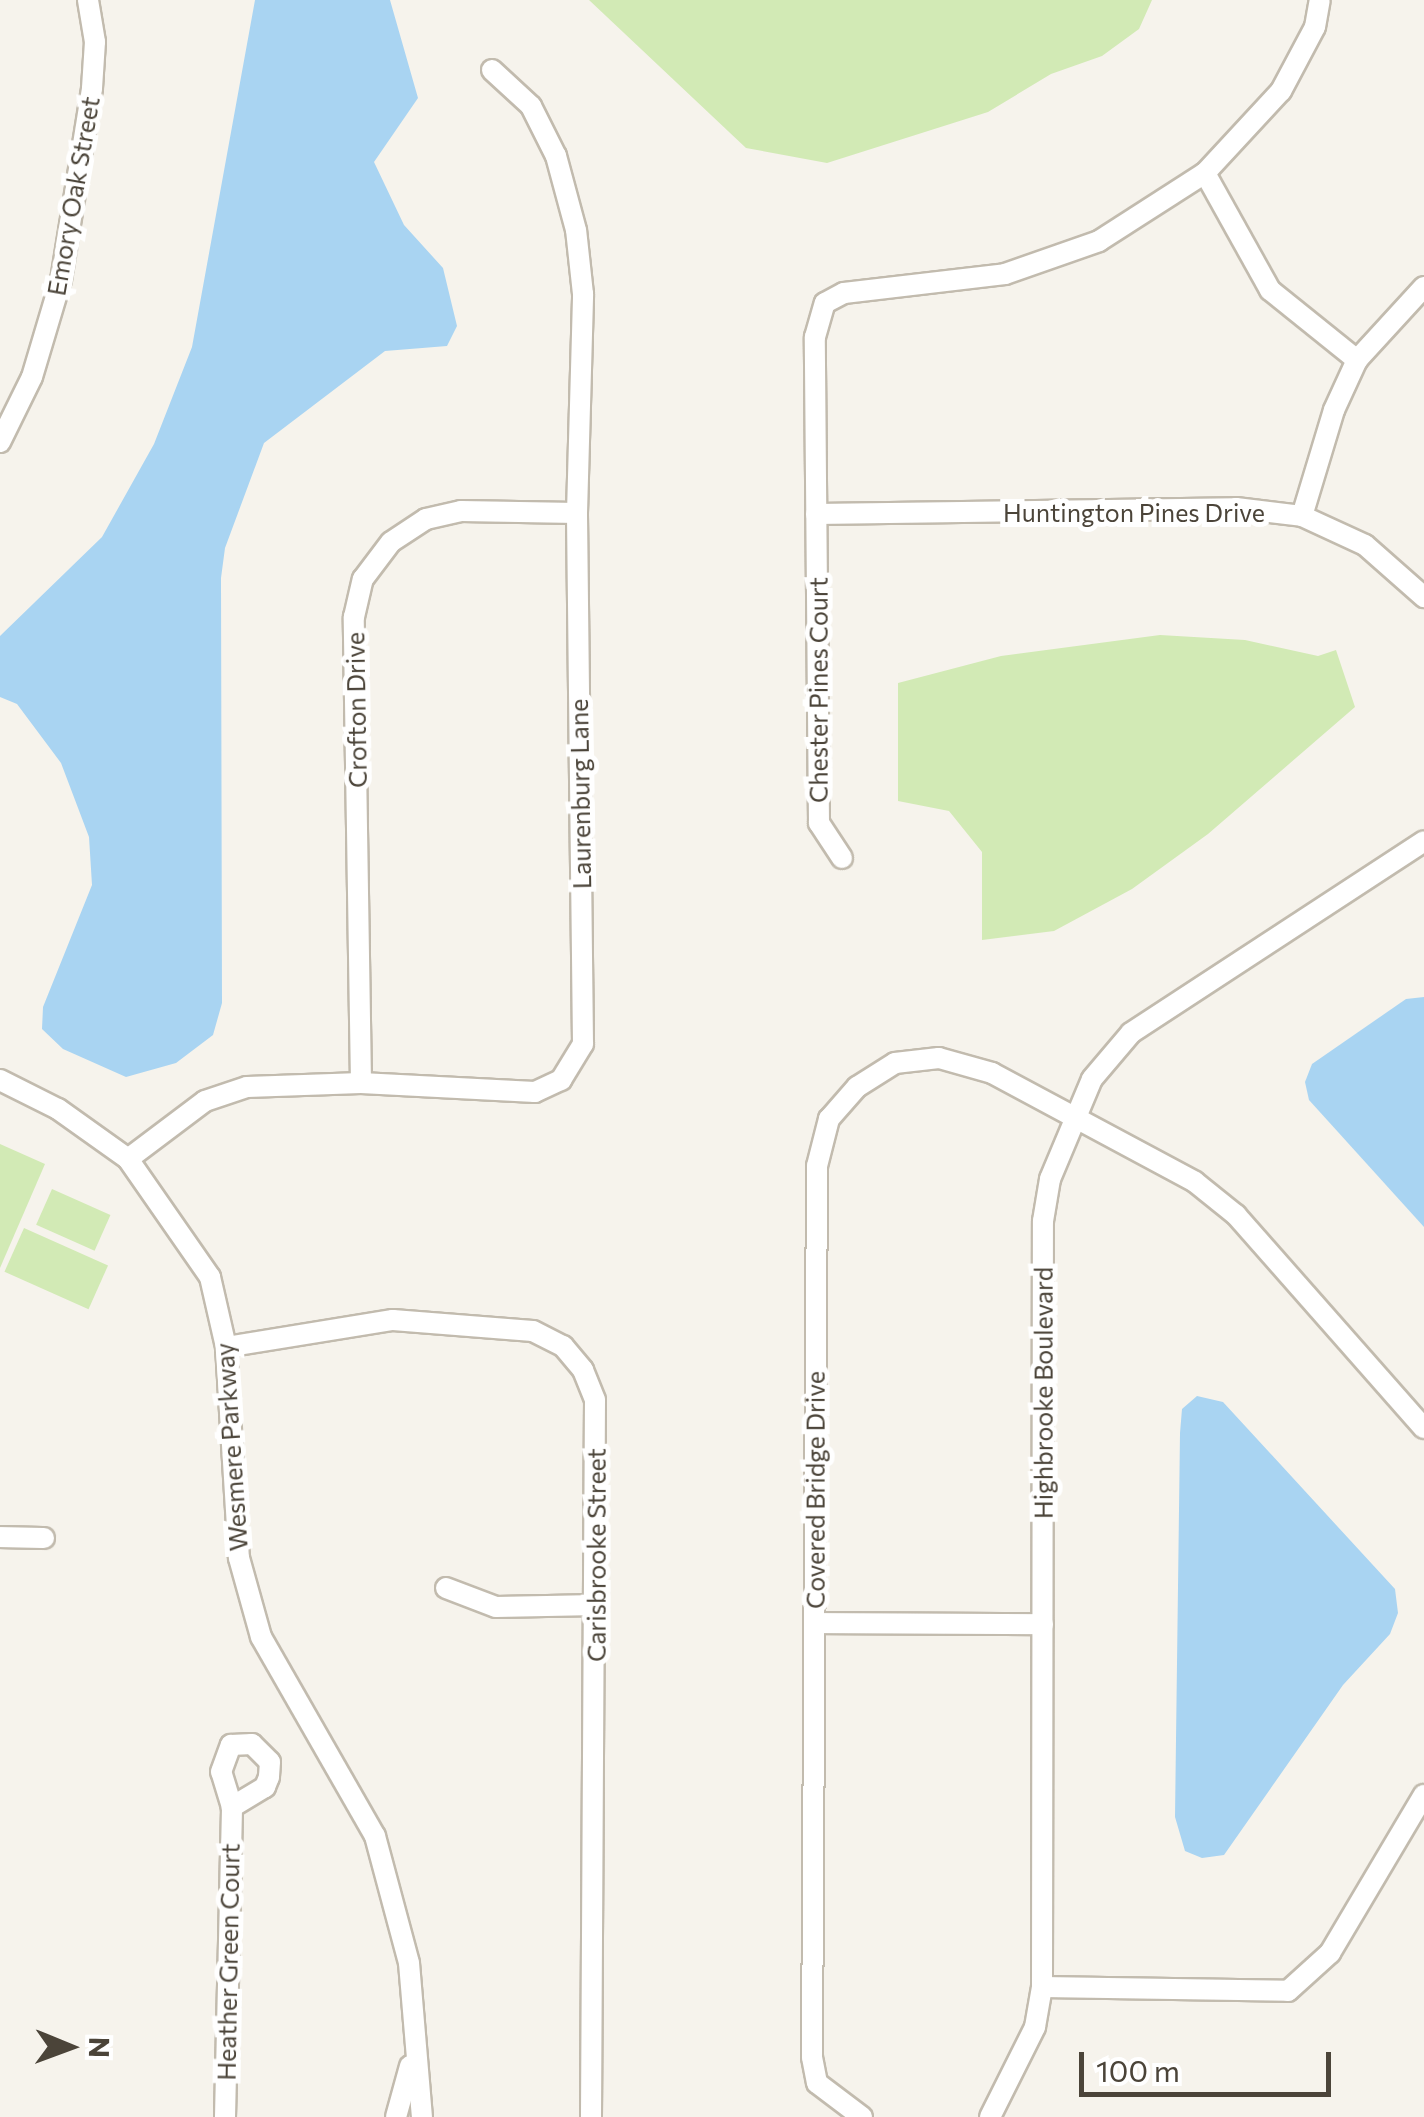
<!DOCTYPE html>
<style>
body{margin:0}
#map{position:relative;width:1424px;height:2117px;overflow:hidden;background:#f6f3ec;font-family:Commissioner,sans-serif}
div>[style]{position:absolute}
.green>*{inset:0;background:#d2eab5;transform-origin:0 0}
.water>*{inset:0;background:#a9d4f2}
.roads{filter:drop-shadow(2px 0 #c2bbae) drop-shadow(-2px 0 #c2bbae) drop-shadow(0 2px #c2bbae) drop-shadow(0 -2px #c2bbae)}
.street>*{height:20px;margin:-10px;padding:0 10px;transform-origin:10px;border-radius:10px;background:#fff}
span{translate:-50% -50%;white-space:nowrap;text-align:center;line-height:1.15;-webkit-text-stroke:10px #fff;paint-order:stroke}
.street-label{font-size:25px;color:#4b4439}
.north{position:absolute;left:20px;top:1997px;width:100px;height:100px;-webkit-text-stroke:8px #fff;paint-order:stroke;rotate:91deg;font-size:28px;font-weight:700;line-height:40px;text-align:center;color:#4b4439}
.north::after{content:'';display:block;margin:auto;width:35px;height:45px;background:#4b4439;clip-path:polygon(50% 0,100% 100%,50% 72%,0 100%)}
.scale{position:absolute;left:1079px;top:2052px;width:252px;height:45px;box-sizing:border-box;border:5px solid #4b4439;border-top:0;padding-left:12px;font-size:30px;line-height:35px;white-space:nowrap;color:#4b4439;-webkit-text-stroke:8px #fff;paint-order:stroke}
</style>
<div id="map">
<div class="green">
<i style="clip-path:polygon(589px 0,1152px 0,1139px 29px,1102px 56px,1051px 74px,988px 112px,827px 163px,746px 148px)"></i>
<i style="clip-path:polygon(1160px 635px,1245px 640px,1318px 656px,1336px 650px,1355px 707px,1208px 834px,1132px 889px,1054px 931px,982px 940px,982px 852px,949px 811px,898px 801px,898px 683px,1001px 656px)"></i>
<i style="clip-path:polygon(0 1144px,45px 1164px,0 1268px)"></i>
<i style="left:52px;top:1189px;width:64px;height:39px;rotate:24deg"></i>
<i style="left:24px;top:1228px;width:92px;height:48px;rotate:24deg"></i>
</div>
<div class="water">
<i style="clip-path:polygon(255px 0,390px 0,418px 98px,374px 162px,404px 225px,443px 268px,457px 326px,447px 346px,385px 351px,264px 443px,225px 548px,221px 578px,222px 1003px,213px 1035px,176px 1063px,126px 1077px,63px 1049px,42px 1029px,43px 1007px,92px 885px,89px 837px,61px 763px,17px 704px,0 697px,0 636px,102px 537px,154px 444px,192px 347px)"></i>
<i style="clip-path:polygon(1424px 997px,1424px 1227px,1309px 1100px,1305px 1082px,1312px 1064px,1406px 999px)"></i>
<i style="clip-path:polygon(1197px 1396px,1223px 1402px,1395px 1589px,1398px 1613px,1390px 1634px,1343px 1685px,1224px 1855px,1202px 1858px,1185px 1851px,1175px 1817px,1180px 1433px,1182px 1409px)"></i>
</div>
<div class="roads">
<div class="street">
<i style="left:1205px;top:173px;width:134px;rotate:60.9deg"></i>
<i style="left:1270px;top:290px;width:112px;rotate:38.8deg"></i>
<i style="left:0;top:442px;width:72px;rotate:-63.8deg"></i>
<i style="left:32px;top:377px;width:101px;rotate:-73.4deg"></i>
<i style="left:61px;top:280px;width:194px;rotate:-80.8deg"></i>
<i style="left:92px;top:88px;width:46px;rotate:-86.3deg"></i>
<i style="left:95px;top:42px;width:43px;rotate:-99.5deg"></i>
<i style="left:816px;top:514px;width:420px;rotate:-0.8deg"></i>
<i style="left:1236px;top:508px;width:66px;rotate:6.9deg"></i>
<i style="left:1302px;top:516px;width:69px;rotate:24.7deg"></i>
<i style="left:1365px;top:545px;width:79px;rotate:41.4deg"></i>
<i style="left:1302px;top:516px;width:111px;rotate:-73.2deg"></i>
<i style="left:1334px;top:410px;width:55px;rotate:-65.3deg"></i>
<i style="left:1357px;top:360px;width:99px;rotate:-47.5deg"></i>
<i style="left:842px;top:858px;width:42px;rotate:-123.3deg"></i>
<i style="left:819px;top:823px;width:486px;rotate:-90.5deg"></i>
<i style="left:815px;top:337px;width:35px;rotate:-74deg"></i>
<i style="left:825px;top:303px;width:21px;rotate:-28deg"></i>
<i style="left:844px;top:293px;width:162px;rotate:-6.7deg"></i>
<i style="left:1005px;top:274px;width:100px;rotate:-19.3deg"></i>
<i style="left:1099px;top:241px;width:126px;rotate:-32.7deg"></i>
<i style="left:1205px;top:173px;width:112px;rotate:-47.2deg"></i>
<i style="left:1281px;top:91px;width:72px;rotate:-62deg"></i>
<i style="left:1315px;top:27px;width:27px;rotate:-80deg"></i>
<i style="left:0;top:1080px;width:65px;rotate:26.6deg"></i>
<i style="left:58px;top:1109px;width:86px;rotate:35.5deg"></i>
<i style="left:128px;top:1159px;width:144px;rotate:55.2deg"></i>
<i style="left:210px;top:1277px;width:72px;rotate:77.1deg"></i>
<i style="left:226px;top:1347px;width:211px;rotate:86.5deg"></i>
<i style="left:239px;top:1558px;width:82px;rotate:74.4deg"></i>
<i style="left:261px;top:1637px;width:229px;rotate:60.2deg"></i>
<i style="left:375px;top:1836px;width:131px;rotate:75deg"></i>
<i style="left:409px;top:1963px;width:155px;rotate:85.2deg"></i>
<i style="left:361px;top:1083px;width:466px;rotate:-90.9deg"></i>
<i style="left:354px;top:617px;width:39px;rotate:-77deg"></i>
<i style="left:363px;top:579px;width:46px;rotate:-52.9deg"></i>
<i style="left:391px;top:542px;width:42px;rotate:-33.3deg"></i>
<i style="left:426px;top:519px;width:36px;rotate:-13deg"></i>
<i style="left:461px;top:511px;width:116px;rotate:1deg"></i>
<i style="left:128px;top:1159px;width:96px;rotate:-37deg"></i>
<i style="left:205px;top:1101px;width:44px;rotate:-18.4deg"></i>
<i style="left:247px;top:1087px;width:114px;rotate:-2deg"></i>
<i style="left:361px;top:1083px;width:174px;rotate:3deg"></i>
<i style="left:535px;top:1092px;width:29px;rotate:-25deg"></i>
<i style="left:561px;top:1080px;width:42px;rotate:-58.6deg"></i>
<i style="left:583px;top:1044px;width:531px;rotate:-90.65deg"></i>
<i style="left:577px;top:513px;width:219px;rotate:-88.4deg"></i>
<i style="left:583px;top:294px;width:64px;rotate:-96.2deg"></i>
<i style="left:576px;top:230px;width:77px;rotate:-105.1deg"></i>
<i style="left:556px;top:156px;width:56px;rotate:-116.6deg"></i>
<i style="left:531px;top:106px;width:53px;rotate:-137.3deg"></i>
<i style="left:226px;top:1347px;width:169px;rotate:-9.2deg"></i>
<i style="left:393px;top:1320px;width:140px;rotate:4.5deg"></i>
<i style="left:533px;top:1331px;width:34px;rotate:27deg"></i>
<i style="left:563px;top:1346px;width:31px;rotate:50deg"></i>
<i style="left:583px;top:1370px;width:32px;rotate:68deg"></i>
<i style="left:595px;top:1400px;width:717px;rotate:90.32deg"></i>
<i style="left:0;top:1537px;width:44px;rotate:1.3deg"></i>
<i style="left:446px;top:1588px;width:53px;rotate:20.8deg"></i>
<i style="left:496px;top:1607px;width:101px;rotate:-1.1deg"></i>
<i style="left:814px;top:1623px;width:229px;rotate:0.3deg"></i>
<i style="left:1042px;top:1987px;width:246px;rotate:0.9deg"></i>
<i style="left:1288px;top:1991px;width:57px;rotate:-42.1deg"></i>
<i style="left:1330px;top:1953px;width:184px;rotate:-59.3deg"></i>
<i style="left:225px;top:2117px;width:310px;rotate:-88.7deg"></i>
<i style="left:232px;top:1807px;width:37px;rotate:-107deg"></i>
<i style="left:221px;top:1772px;width:29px;rotate:-70deg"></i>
<i style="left:231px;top:1745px;width:21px;rotate:-3deg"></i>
<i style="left:252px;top:1744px;width:25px;rotate:45deg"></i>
<i style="left:270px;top:1762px;width:15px;rotate:94deg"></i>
<i style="left:269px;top:1777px;width:11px;rotate:112deg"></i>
<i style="left:265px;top:1787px;width:39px;rotate:149deg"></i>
<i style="left:396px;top:2117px;width:53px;rotate:-74.6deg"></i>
<i style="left:862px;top:2117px;width:56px;rotate:-142.9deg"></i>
<i style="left:817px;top:2083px;width:26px;rotate:-101deg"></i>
<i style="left:812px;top:2057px;width:891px;rotate:-89.68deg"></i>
<i style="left:817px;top:1166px;width:49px;rotate:-75.7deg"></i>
<i style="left:829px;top:1119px;width:43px;rotate:-48.8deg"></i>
<i style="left:857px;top:1087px;width:45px;rotate:-32.3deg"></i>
<i style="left:895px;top:1063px;width:44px;rotate:-6.5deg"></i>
<i style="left:939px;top:1058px;width:55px;rotate:15.8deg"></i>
<i style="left:992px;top:1073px;width:230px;rotate:28.2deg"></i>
<i style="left:1195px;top:1182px;width:53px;rotate:38.8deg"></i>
<i style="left:1236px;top:1215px;width:284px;rotate:48.6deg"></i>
<i style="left:990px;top:2117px;width:101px;rotate:-63.4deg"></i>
<i style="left:1035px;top:2027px;width:41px;rotate:-80.1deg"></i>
<i style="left:1042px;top:1987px;width:766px;rotate:-89.93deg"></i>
<i style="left:1043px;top:1221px;width:43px;rotate:-80.5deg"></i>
<i style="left:1050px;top:1179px;width:108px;rotate:-67.2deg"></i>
<i style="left:1092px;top:1079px;width:60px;rotate:-49.7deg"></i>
<i style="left:1131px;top:1033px;width:350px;rotate:-33.2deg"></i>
</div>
</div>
<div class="street-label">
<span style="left:73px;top:196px;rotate:-80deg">Emory Oak Street</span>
<span style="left:1134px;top:512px">Huntington Pines Drive</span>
<span style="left:818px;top:690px;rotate:-90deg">Chester Pines Court</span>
<span style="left:356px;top:710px;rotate:-91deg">Crofton Drive</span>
<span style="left:580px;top:794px;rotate:-91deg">Laurenburg Lane</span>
<span style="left:1043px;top:1393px;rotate:-90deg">Highbrooke Boulevard</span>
<span style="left:231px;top:1447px;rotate:-94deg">Wesmere Parkway</span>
<span style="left:815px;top:1490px;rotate:-90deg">Covered Bridge Drive</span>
<span style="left:596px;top:1555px;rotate:-90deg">Carisbrooke Street</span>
<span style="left:228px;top:1962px;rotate:-89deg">Heather Green Court</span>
</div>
<div class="north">N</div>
<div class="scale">100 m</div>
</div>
